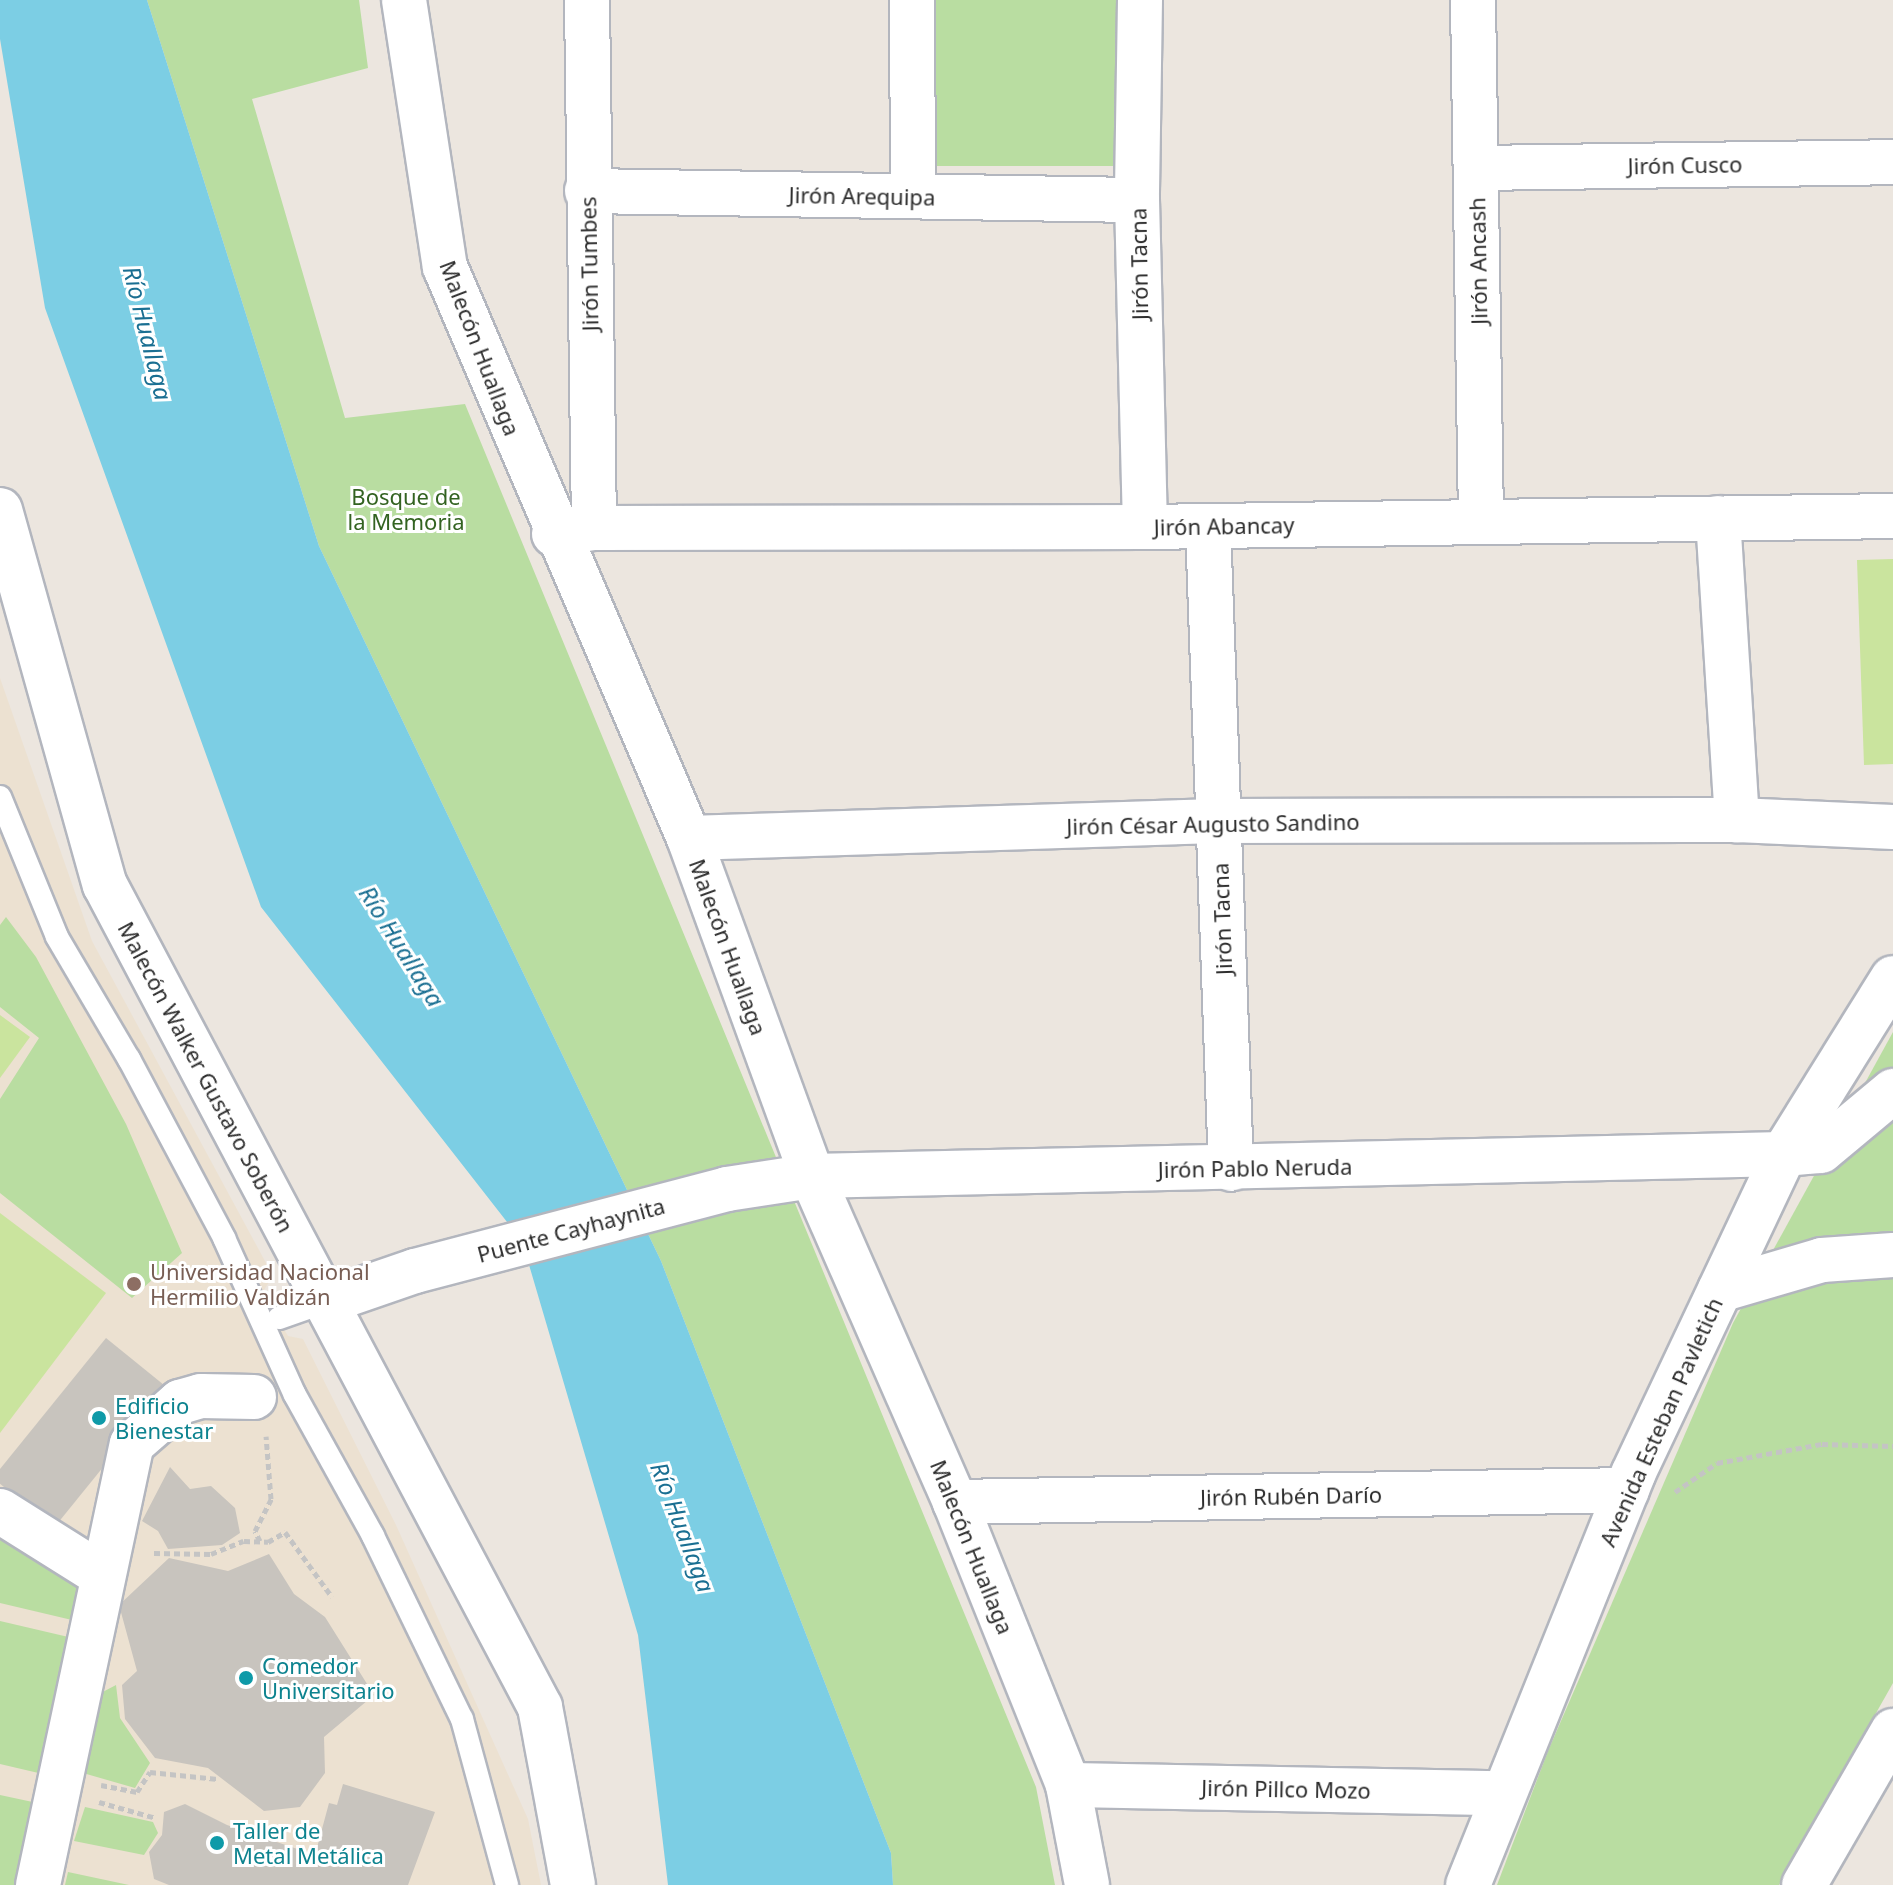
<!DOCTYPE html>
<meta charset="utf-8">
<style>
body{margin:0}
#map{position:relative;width:1893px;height:1885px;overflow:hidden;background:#ece6df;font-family:"Noto Sans",sans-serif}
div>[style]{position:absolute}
.education>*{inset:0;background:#ece1d1}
.green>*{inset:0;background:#b9dda1;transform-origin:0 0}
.pitch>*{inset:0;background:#cae49e}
.water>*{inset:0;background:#7ccee4}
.building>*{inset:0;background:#c8c4be;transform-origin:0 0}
.path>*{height:5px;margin-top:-2.5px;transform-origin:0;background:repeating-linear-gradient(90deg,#c4c4c4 0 6px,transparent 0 10px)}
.roads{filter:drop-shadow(2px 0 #b3b6be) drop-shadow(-2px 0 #b3b6be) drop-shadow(0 2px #b3b6be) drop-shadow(0 -2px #b3b6be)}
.lane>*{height:22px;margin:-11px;padding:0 11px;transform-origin:11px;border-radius:11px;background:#fff}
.street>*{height:44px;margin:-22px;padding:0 22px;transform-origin:22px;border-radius:22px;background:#fff}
.secondary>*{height:44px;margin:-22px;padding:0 22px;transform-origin:22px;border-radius:22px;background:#fff}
.dots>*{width:22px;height:22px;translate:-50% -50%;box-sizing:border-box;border:4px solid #fff;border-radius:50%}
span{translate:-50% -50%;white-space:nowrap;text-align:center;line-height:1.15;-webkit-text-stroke:6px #fff;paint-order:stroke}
.street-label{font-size:22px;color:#2c2c2c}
.park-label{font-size:22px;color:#336321}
.education-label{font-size:22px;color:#785e54}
.left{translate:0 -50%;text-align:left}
.culture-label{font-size:22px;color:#0d838f}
.water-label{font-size:24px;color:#1a6f92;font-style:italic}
</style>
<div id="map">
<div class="education">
<i style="clip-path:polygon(0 678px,92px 941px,273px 1276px,262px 1293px,288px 1336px,303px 1339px,396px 1525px,528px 1819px,541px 1885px,0 1885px)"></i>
</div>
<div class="green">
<i style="clip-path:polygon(147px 0,359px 0,368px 68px,252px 99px,345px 418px,465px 404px,1036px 1787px,1055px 1885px,893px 1885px,891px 1853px,661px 1261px,319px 546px)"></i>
<i style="left:927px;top:0;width:192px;height:166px"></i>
<i style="clip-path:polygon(6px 917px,36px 957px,126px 1124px,182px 1253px,132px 1298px,0 1193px,0 1099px,39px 1038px,0 1007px,0 925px)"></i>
<i style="clip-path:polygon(1893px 1032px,1893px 1683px,1779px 1885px,1497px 1885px,1548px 1751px,1733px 1323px)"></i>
<i style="clip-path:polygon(0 1539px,77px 1586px,72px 1620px,0 1603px)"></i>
<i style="clip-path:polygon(0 1621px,77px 1639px,47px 1775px,0 1764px)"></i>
<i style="clip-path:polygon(116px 1685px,120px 1718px,150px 1763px,135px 1788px,83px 1773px,97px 1695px)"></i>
<i style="clip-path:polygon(0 1795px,42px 1804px,25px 1885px,0 1885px)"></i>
<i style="clip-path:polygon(85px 1807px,153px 1822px,158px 1833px,144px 1855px,74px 1841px)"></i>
<i style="clip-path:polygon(68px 1872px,129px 1885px,65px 1885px)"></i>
</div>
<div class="pitch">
<i style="clip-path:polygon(1893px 559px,1893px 764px,1864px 765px,1857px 560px)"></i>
<i style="clip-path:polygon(0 1015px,30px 1037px,0 1078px)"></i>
<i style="clip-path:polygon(0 1213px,106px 1293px,0 1433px)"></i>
</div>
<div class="water">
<i style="clip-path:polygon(0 0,147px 0,319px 546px,661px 1261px,891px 1853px,893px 1885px,668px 1885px,638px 1635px,522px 1241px,261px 907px,45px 308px,0 39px)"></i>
</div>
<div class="building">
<i style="left:106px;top:1338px;width:79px;height:180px;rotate:39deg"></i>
<i style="clip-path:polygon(170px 1467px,190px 1489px,211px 1486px,235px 1508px,240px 1533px,222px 1545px,168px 1549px,158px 1531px,142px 1521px)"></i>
<i style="clip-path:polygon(269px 1554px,294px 1594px,325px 1617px,374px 1695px,324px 1737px,325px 1773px,300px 1807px,264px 1811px,208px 1768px,155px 1758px,125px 1719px,122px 1685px,137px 1671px,119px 1605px,169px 1558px,228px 1571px)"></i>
<i style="clip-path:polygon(343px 1784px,435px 1812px,408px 1885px,169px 1885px,154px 1879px,149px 1852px,162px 1835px,164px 1812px,185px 1804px,227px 1825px,315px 1855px,329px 1803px,337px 1805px)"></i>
</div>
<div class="path">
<i style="left:1675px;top:1492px;width:51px;rotate:-34.6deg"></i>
<i style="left:1717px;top:1463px;width:107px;rotate:-10.3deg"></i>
<i style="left:1822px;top:1444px;width:71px;rotate:1.6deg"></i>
<i style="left:260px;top:1541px;width:11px;rotate:-117deg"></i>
<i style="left:255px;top:1531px;width:36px;rotate:-63deg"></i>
<i style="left:271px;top:1499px;width:63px;rotate:-94.5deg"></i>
<i style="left:154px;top:1553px;width:57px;rotate:1deg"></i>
<i style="left:211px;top:1554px;width:35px;rotate:-22deg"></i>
<i style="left:244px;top:1541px;width:24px;rotate:2deg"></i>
<i style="left:268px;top:1542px;width:20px;rotate:-30deg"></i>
<i style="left:285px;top:1532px;width:80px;rotate:54.1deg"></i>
<i style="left:101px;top:1785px;width:37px;rotate:11deg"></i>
<i style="left:137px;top:1792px;width:24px;rotate:-57deg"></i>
<i style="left:150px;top:1772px;width:68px;rotate:5.9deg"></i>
<i style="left:99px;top:1802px;width:59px;rotate:15.7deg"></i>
</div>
<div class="roads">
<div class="lane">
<i style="left:0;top:797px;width:151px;rotate:67.8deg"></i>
<i style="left:57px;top:937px;width:142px;rotate:59.5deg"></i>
<i style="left:129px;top:1059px;width:203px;rotate:62deg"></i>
<i style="left:224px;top:1238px;width:172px;rotate:65.7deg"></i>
<i style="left:295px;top:1395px;width:161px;rotate:61deg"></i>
<i style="left:373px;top:1536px;width:203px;rotate:64.1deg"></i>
<i style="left:462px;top:1719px;width:172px;rotate:74.8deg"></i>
<i style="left:279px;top:1318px;width:49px;rotate:-19.2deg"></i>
</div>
<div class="street">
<i style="left:404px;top:0;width:270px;rotate:81.3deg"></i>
<i style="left:445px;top:267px;width:621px;rotate:66.86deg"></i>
<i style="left:689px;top:838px;width:360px;rotate:70deg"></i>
<i style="left:812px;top:1176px;width:356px;rotate:66.3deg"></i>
<i style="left:955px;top:1502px;width:305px;rotate:68.2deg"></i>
<i style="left:1068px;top:1785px;width:102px;rotate:79.2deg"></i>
<i style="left:587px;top:0;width:528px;rotate:89.24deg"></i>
<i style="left:912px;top:0;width:196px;rotate:89.7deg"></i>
<i style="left:1140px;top:0;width:200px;rotate:90.9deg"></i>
<i style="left:1137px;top:200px;width:327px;rotate:88.6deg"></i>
<i style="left:1473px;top:0;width:522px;rotate:89.12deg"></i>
<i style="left:1477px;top:168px;width:416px;rotate:-0.8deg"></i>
<i style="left:587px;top:191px;width:550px;rotate:0.94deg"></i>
<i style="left:0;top:510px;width:389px;rotate:74.4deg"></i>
<i style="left:105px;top:885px;width:930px;rotate:62.11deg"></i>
<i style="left:540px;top:1707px;width:181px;rotate:79.5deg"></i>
<i style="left:1718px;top:518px;width:303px;rotate:86.4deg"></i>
<i style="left:1208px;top:526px;width:643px;rotate:87.95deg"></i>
<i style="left:554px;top:534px;width:40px;rotate:-8.5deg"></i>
<i style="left:594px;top:528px;width:551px;rotate:-0.1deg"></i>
<i style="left:1145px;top:527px;width:748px;rotate:-0.84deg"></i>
<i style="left:689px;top:838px;width:529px;rotate:-1.84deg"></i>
<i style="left:1218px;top:821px;width:519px;rotate:-0.11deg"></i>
<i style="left:1737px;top:820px;width:156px;rotate:2.6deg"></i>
<i style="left:1720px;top:1290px;width:106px;rotate:-16.4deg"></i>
<i style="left:1822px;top:1260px;width:71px;rotate:-4deg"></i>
<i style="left:325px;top:1302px;width:95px;rotate:-19deg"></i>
<i style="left:415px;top:1271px;width:323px;rotate:-14.7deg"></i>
<i style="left:727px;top:1189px;width:86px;rotate:-8.7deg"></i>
<i style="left:812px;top:1176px;width:972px;rotate:-1.3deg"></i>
<i style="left:1784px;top:1154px;width:37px;rotate:-5deg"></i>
<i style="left:1821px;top:1151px;width:94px;rotate:-39.8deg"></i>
<i style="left:955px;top:1502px;width:672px;rotate:-1.02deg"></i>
<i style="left:0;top:1511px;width:120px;rotate:32.1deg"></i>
<i style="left:1068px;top:1785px;width:435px;rotate:1.1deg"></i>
<i style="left:38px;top:1885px;width:451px;rotate:-78deg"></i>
<i style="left:132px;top:1444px;width:64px;rotate:-41.2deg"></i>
<i style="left:180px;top:1402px;width:22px;rotate:-16deg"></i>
<i style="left:201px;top:1396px;width:53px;rotate:1.1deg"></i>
<i style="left:1804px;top:1885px;width:178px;rotate:-60deg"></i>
</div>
<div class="secondary">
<i style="left:1468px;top:1885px;width:443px;rotate:-68.1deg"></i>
<i style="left:1633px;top:1474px;width:361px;rotate:-64.7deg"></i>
<i style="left:1787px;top:1148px;width:200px;rotate:-58.1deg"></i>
</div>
</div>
<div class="dots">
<i style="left:134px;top:1284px;background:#8d6e63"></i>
<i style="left:99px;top:1418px;background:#0f9aa8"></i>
<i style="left:246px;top:1678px;background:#0f9aa8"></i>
<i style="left:217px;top:1843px;background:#0f9aa8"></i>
</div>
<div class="street-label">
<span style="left:1685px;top:165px;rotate:-1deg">Jirón Cusco</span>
<span style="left:862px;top:196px;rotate:1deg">Jirón Arequipa</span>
<span style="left:1478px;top:261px;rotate:-91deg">Jirón Ancash</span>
<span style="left:589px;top:264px;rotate:-91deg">Jirón Tumbes</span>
<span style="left:1139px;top:264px;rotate:-91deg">Jirón Tacna</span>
<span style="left:480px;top:348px;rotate:69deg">Malecón Huallaga</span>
<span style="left:1224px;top:526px;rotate:-1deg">Jirón Abancay</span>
<span style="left:1213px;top:824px;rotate:-1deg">Jirón César Augusto Sandino</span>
<span style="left:1222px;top:919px;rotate:-92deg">Jirón Tacna</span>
<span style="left:728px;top:947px;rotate:70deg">Malecón Huallaga</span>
<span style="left:206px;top:1077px;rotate:62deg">Malecón Walker Gustavo Soberón</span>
<span style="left:1255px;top:1168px;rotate:-1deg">Jirón Pablo Neruda</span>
<span style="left:571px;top:1230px;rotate:-15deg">Puente Cayhaynita</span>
<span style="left:1661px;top:1422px;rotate:-66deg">Avenida Esteban Pavletich</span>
<span style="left:1291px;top:1496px;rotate:-1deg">Jirón Rubén Darío</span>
<span style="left:972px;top:1547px;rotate:68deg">Malecón Huallaga</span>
<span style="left:1286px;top:1789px;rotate:1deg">Jirón Pillco Mozo</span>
</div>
<div class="park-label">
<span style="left:406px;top:509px">Bosque de<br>la Memoria</span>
</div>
<div class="education-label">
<span class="left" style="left:150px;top:1284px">Universidad Nacional<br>Hermilio Valdizán</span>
</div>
<div class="culture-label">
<span class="left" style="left:115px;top:1418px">Edificio<br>Bienestar</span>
<span class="left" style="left:262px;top:1678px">Comedor<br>Universitario</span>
<span class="left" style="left:233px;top:1843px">Taller de<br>Metal Metálica</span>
</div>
<div class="water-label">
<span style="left:148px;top:333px;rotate:76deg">Río Huallaga</span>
<span style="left:402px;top:946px;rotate:58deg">Río Huallaga</span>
<span style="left:683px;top:1527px;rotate:69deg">Río Huallaga</span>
</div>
</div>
